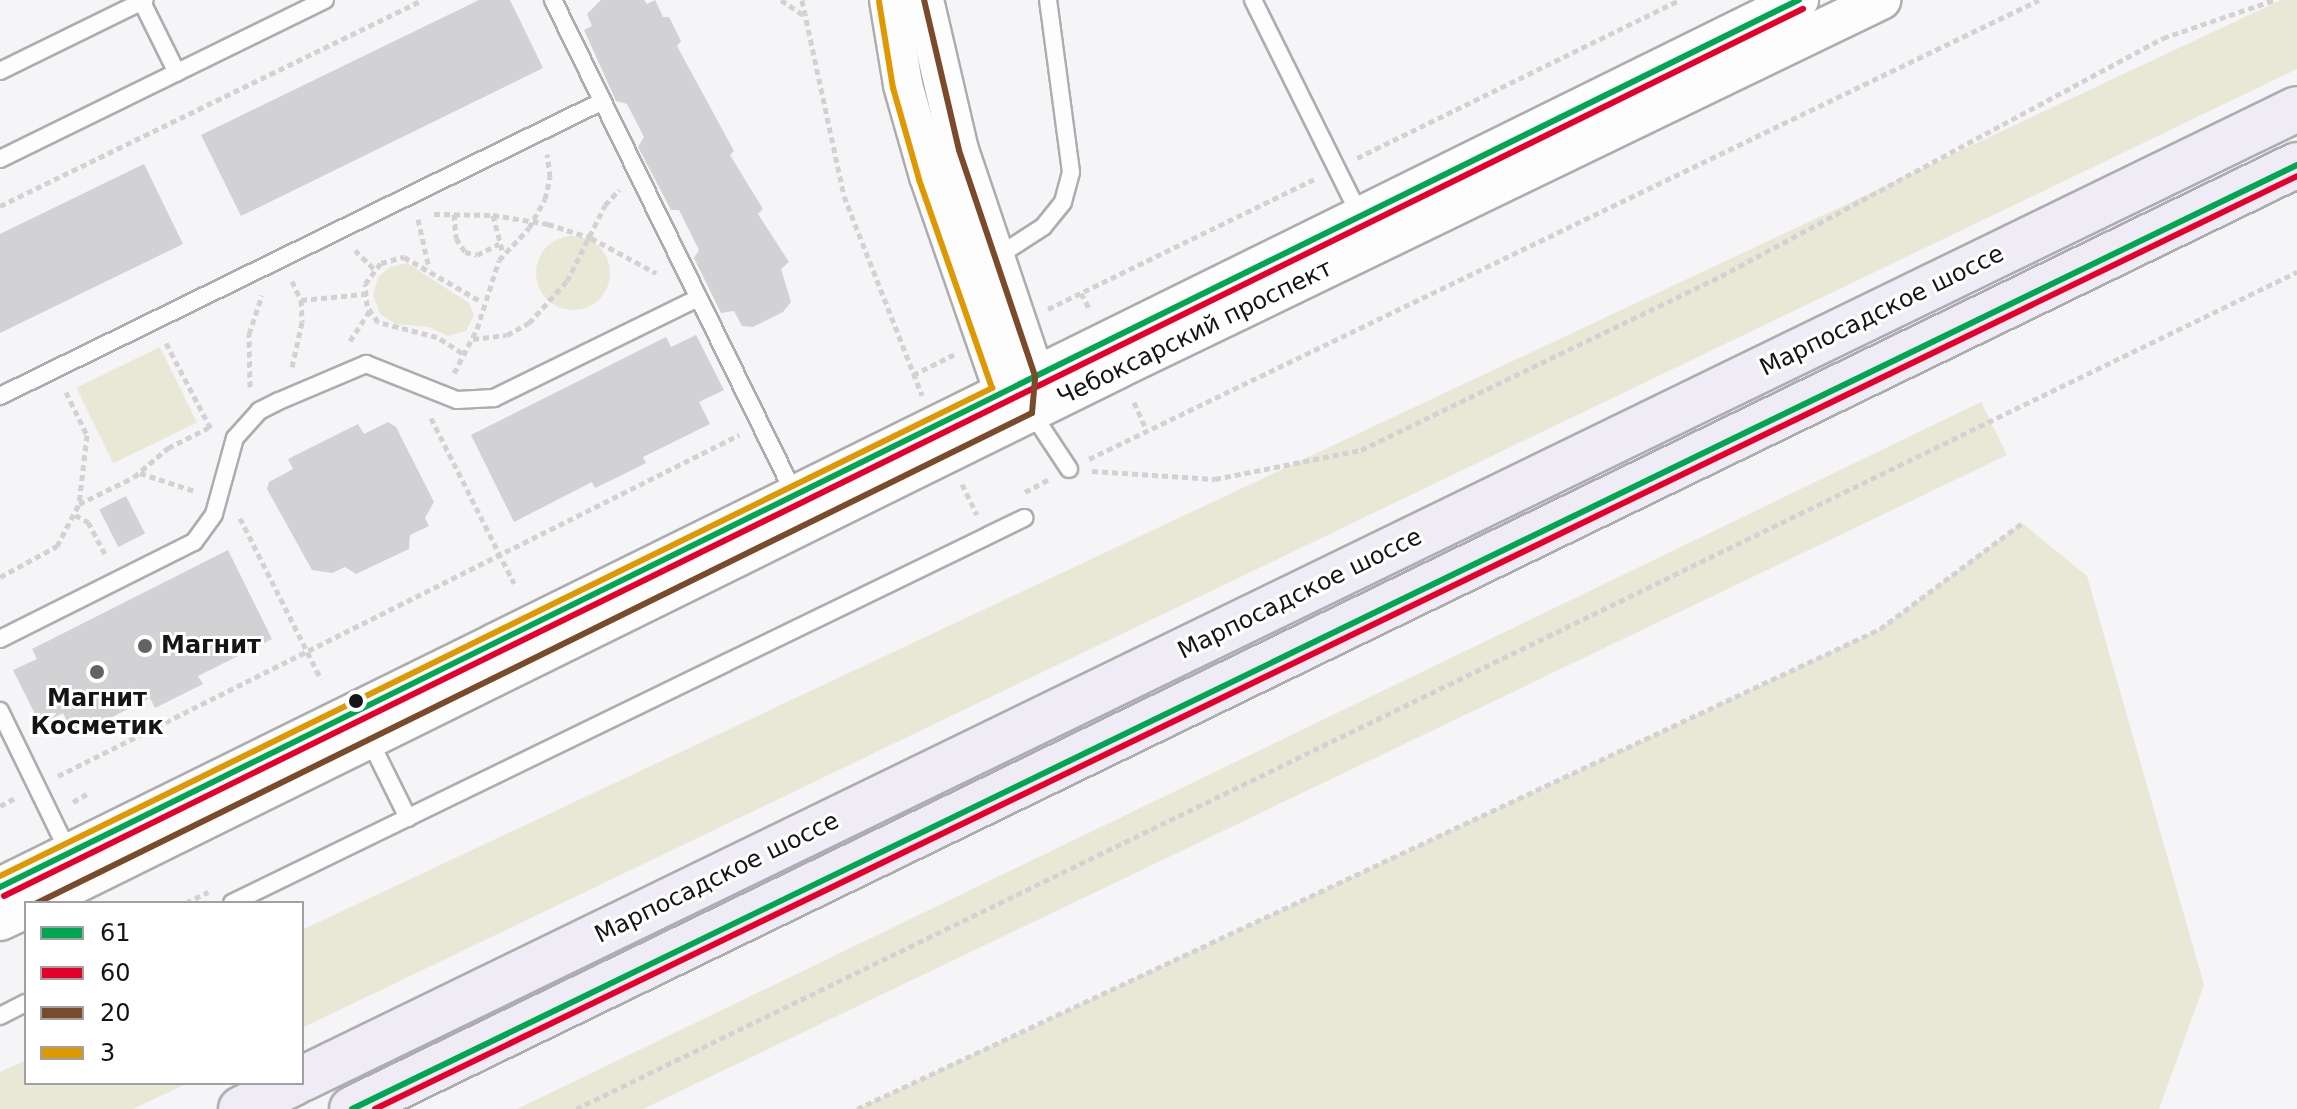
<!DOCTYPE html>
<meta charset="utf-8">
<style>
body{margin:0}
#map{position:relative;width:2297px;height:1109px;overflow:hidden;background:#f5f4f7;font-family:"DejaVu Sans",sans-serif}
div>[style]{position:absolute}
.green>*{inset:0;background:#e9e7d5;transform-origin:0 0}
.round{border-radius:50%}
.building>*{inset:0;background:#d2d1d3;transform-origin:0 0}
.path>*{height:5px;margin-top:-2.5px;transform-origin:0;background:repeating-linear-gradient(90deg,#d3d2d3 0 6px,transparent 0 10px)}
.roads{filter:drop-shadow(2px 0 #adacae) drop-shadow(-2px 0 #adacae) drop-shadow(0 2px #adacae) drop-shadow(0 -2px #adacae)}
.service>*{height:16px;margin:-8px;padding:0 8px;transform-origin:8px;border-radius:8px;background:#fefdfe}
.tertiary>*{height:38px;margin:-19px;padding:0 19px;transform-origin:19px;border-radius:19px;background:#fefdfe}
.primary>*{height:44px;margin:-22px;padding:0 22px;transform-origin:22px;border-radius:22px;background:#efecf5}
.bus-1>*{height:6px;margin:-3px;padding:0 3px;transform-origin:3px;border-radius:3px;background:#00a651}
.bus-2>*{height:6px;margin:-3px;padding:0 3px;transform-origin:3px;border-radius:3px;background:#e4002b}
.bus-3>*{height:6px;margin:-3px;padding:0 3px;transform-origin:3px;border-radius:3px;background:#7a4b2a}
.bus-4>*{height:6px;margin:-3px;padding:0 3px;transform-origin:3px;border-radius:3px;background:#e09802}
.dots>*{width:22px;height:22px;translate:-50% -50%;box-sizing:border-box;border:4px solid #fff;border-radius:50%}
span{translate:-50% -50%;white-space:nowrap;text-align:center;line-height:1.15;-webkit-text-stroke:6px #fff;paint-order:stroke}
.street-label{font-size:24px;color:#151516}
.poi-label{font-size:24px;color:#151516;font-weight:700}
.left{translate:0 -50%;text-align:left}
.legend{position:absolute;left:24px;top:901px;width:280px;height:184px;box-sizing:border-box;background:#fff;border:2px solid #a1a1a2;margin:0;padding:10px 14px;list-style:none;font-size:24px;color:#151516}
.legend li{display:flex;align-items:center;gap:16px;height:40px}
.legend b{width:40px;border:2px solid #a1a1a2}
</style>
<div id="map">
<div class="green">
<i style="clip-path:polygon(2281px 0,2297px 0,2297px 69px,302px 1028px,302px 930px)"></i>
<i class="round" style="left:536px;top:236px;width:74px;height:74px"></i>
<i style="clip-path:polygon(407px 263px,469px 303px,474px 315px,466px 331px,448px 336px,429px 327px,396px 324px,380px 314px,373px 295px,378px 277px,390px 267px)"></i>
<i style="left:160px;top:347px;width:84px;height:93px;rotate:64deg"></i>
<i style="clip-path:polygon(1981px 402px,2007px 455px,643px 1109px,517px 1109px)"></i>
<i style="clip-path:polygon(2022px 523px,2087px 576px,2204px 985px,2159px 1109px,857px 1109px,1880px 629px)"></i>
<i style="clip-path:polygon(26px 1060px,26px 1083px,188px 1083px,133px 1109px,0 1109px,0 1072px)"></i>
</div>
<div class="building">
<i style="clip-path:polygon(479px 0,510px 0,543px 68px,241px 216px,201px 135px)"></i>
<i style="clip-path:polygon(601px 0,644px 0,647px 4px,655px 0,663px 17px,669px 17px,681px 41px,677px 46px,734px 151px,730px 155px,763px 209px,758px 214px,789px 262px,781px 269px,791px 302px,783px 312px,753px 327px,742px 326px,734px 311px,721px 313px,694px 258px,699px 250px,679px 210px,671px 210px,638px 147px,644px 137px,627px 104px,616px 101px,584px 30px,592px 26px,587px 14px)"></i>
<i style="clip-path:polygon(144px 164px,183px 244px,0 333px,0 234px)"></i>
<i style="clip-path:polygon(696px 335px,724px 390px,699px 402px,710px 424px,643px 457px,646px 463px,620px 476px,595px 488px,592px 482px,514px 522px,471px 435px,666px 337px,671px 347px)"></i>
<i style="clip-path:polygon(388px 422px,396px 427px,434px 502px,425px 518px,429px 526px,410px 535px,409px 549px,356px 574px,345px 567px,332px 573px,312px 570px,267px 489px,269px 482px,293px 469px,288px 459px,358px 424px,364px 434px)"></i>
<i style="left:126px;top:496px;width:42px;height:30px;rotate:63deg"></i>
<i style="clip-path:polygon(228px 550px,272px 639px,198px 676px,203px 684px,155px 708px,150px 698px,74px 736px,63px 713px,40px 724px,13px 670px,37px 659px,32px 649px)"></i>
</div>
<div class="path">
<i style="left:781px;top:0;width:27px;rotate:34deg"></i>
<i style="left:802px;top:0;width:200px;rotate:77.9deg"></i>
<i style="left:844px;top:196px;width:214px;rotate:68.6deg"></i>
<i style="left:1357px;top:158px;width:359px;rotate:-26.1deg"></i>
<i style="left:0;top:206px;width:470px;rotate:-26deg"></i>
<i style="left:434px;top:214px;width:59px;rotate:1deg"></i>
<i style="left:493px;top:215px;width:56px;rotate:9.3deg"></i>
<i style="left:548px;top:224px;width:45px;rotate:18deg"></i>
<i style="left:591px;top:238px;width:74px;rotate:28.3deg"></i>
<i style="left:454px;top:214px;width:24px;rotate:85deg"></i>
<i style="left:456px;top:238px;width:17px;rotate:57deg"></i>
<i style="left:465px;top:252px;width:12px;rotate:14deg"></i>
<i style="left:477px;top:255px;width:25px;rotate:-27deg"></i>
<i style="left:493px;top:215px;width:40px;rotate:75.6deg"></i>
<i style="left:418px;top:219px;width:50px;rotate:77.3deg"></i>
<i style="left:355px;top:250px;width:27px;rotate:45deg"></i>
<i style="left:292px;top:281px;width:21px;rotate:65deg"></i>
<i style="left:301px;top:300px;width:22px;rotate:87deg"></i>
<i style="left:302px;top:322px;width:46px;rotate:102.5deg"></i>
<i style="left:1081px;top:293px;width:19px;rotate:62deg"></i>
<i style="left:301px;top:300px;width:63px;rotate:-5.4deg"></i>
<i style="left:1048px;top:309px;width:298px;rotate:-26deg"></i>
<i style="left:473px;top:339px;width:34px;rotate:-7deg"></i>
<i style="left:507px;top:335px;width:25px;rotate:-29deg"></i>
<i style="left:529px;top:323px;width:57px;rotate:-47.9deg"></i>
<i style="left:567px;top:281px;width:85px;rotate:-63.4deg"></i>
<i style="left:605px;top:205px;width:21px;rotate:-47deg"></i>
<i style="left:350px;top:341px;width:35px;rotate:-57deg"></i>
<i style="left:166px;top:343px;width:97px;rotate:62.4deg"></i>
<i style="left:462px;top:353px;width:30px;rotate:-147deg"></i>
<i style="left:437px;top:337px;width:61px;rotate:-165.7deg"></i>
<i style="left:378px;top:322px;width:19px;rotate:-125deg"></i>
<i style="left:367px;top:306px;width:22px;rotate:-95deg"></i>
<i style="left:365px;top:284px;width:26px;rotate:-53deg"></i>
<i style="left:381px;top:263px;width:24px;rotate:-15deg"></i>
<i style="left:404px;top:257px;width:90px;rotate:30deg"></i>
<i style="left:454px;top:373px;width:50px;rotate:-62.4deg"></i>
<i style="left:477px;top:329px;width:72px;rotate:-72.3deg"></i>
<i style="left:499px;top:260px;width:44px;rotate:-46.8deg"></i>
<i style="left:529px;top:228px;width:33px;rotate:-61deg"></i>
<i style="left:545px;top:199px;width:23px;rotate:-77deg"></i>
<i style="left:550px;top:177px;width:23px;rotate:-97deg"></i>
<i style="left:913px;top:375px;width:47px;rotate:-26.6deg"></i>
<i style="left:250px;top:387px;width:53px;rotate:-91.1deg"></i>
<i style="left:249px;top:334px;width:41px;rotate:-71.6deg"></i>
<i style="left:66px;top:392px;width:48px;rotate:64deg"></i>
<i style="left:87px;top:435px;width:69px;rotate:96.6deg"></i>
<i style="left:79px;top:504px;width:61px;rotate:-26.1deg"></i>
<i style="left:134px;top:477px;width:45px;rotate:-40.5deg"></i>
<i style="left:168px;top:448px;width:45px;rotate:-26.6deg"></i>
<i style="left:1134px;top:402px;width:30px;rotate:66deg"></i>
<i style="left:431px;top:418px;width:185px;rotate:63.3deg"></i>
<i style="left:1089px;top:459px;width:1055px;rotate:-25.79deg"></i>
<i style="left:1092px;top:471px;width:123px;rotate:3.7deg"></i>
<i style="left:1215px;top:479px;width:149px;rotate:-11.2deg"></i>
<i style="left:1361px;top:450px;width:400px;rotate:-25.8deg"></i>
<i style="left:1721px;top:276px;width:502px;rotate:-28.3deg"></i>
<i style="left:2163px;top:38px;width:117px;rotate:-18.9deg"></i>
<i style="left:140px;top:473px;width:58px;rotate:18.1deg"></i>
<i style="left:962px;top:484px;width:34px;rotate:64deg"></i>
<i style="left:1025px;top:492px;width:26px;rotate:-28deg"></i>
<i style="left:75px;top:515px;width:15px;rotate:28deg"></i>
<i style="left:88px;top:522px;width:40px;rotate:62deg"></i>
<i style="left:240px;top:518px;width:180px;rotate:63.3deg"></i>
<i style="left:0;top:577px;width:65px;rotate:-28.5deg"></i>
<i style="left:57px;top:546px;width:47px;rotate:-62.4deg"></i>
<i style="left:58px;top:776px;width:762px;rotate:-26.6deg"></i>
<i style="left:73px;top:802px;width:16px;rotate:-30deg"></i>
<i style="left:0;top:806px;width:19px;rotate:-28deg"></i>
<i style="left:186px;top:903px;width:25px;rotate:-27deg"></i>
<i style="left:576px;top:1109px;width:1914px;rotate:-25.94deg"></i>
<i style="left:857px;top:1109px;width:1130px;rotate:-25.14deg"></i>
<i style="left:1880px;top:629px;width:177px;rotate:-36.7deg"></i>
</div>
<div class="roads">
<div class="service">
<i style="left:141px;top:0;width:81px;rotate:63.7deg"></i>
<i style="left:553px;top:0;width:551px;rotate:63.95deg"></i>
<i style="left:1253px;top:0;width:239px;rotate:63.6deg"></i>
<i style="left:0;top:71px;width:161px;rotate:-26.1deg"></i>
<i style="left:0;top:159px;width:362px;rotate:-26.1deg"></i>
<i style="left:995px;top:258px;width:57px;rotate:-32.9deg"></i>
<i style="left:1043px;top:227px;width:32px;rotate:-51deg"></i>
<i style="left:1063px;top:202px;width:31px;rotate:-75deg"></i>
<i style="left:1071px;top:172px;width:174px;rotate:-97.6deg"></i>
<i style="left:0;top:396px;width:671px;rotate:-26.07deg"></i>
<i style="left:1032px;top:413px;width:67px;rotate:56.5deg"></i>
<i style="left:0;top:639px;width:217px;rotate:-26.6deg"></i>
<i style="left:194px;top:542px;width:34px;rotate:-54deg"></i>
<i style="left:214px;top:514px;width:79px;rotate:-74.6deg"></i>
<i style="left:235px;top:438px;width:36px;rotate:-48deg"></i>
<i style="left:259px;top:411px;width:22px;rotate:-27deg"></i>
<i style="left:279px;top:401px;width:95px;rotate:-23deg"></i>
<i style="left:366px;top:364px;width:98px;rotate:21.6deg"></i>
<i style="left:457px;top:400px;width:37px;rotate:-3deg"></i>
<i style="left:494px;top:398px;width:227px;rotate:-26.1deg"></i>
<i style="left:0;top:711px;width:158px;rotate:64.1deg"></i>
<i style="left:370px;top:741px;width:86px;rotate:63.7deg"></i>
<i style="left:232px;top:903px;width:881px;rotate:-25.92deg"></i>
<i style="left:0;top:1016px;width:29px;rotate:-27deg"></i>
</div>
<div class="tertiary">
<i style="left:889px;top:0;width:86px;rotate:80.6deg"></i>
<i style="left:903px;top:85px;width:95px;rotate:74.1deg"></i>
<i style="left:929px;top:176px;width:230px;rotate:70.9deg"></i>
<i style="left:924px;top:0;width:154px;rotate:76.9deg"></i>
<i style="left:959px;top:150px;width:238px;rotate:71.4deg"></i>
<i style="left:1035px;top:376px;width:22px;rotate:95deg"></i>
<i style="left:0;top:887px;width:2006px;rotate:-26.25deg"></i>
<i style="left:37px;top:903px;width:1206px;rotate:-26.29deg"></i>
<i style="left:1118px;top:369px;width:848px;rotate:-25.81deg"></i>
<i style="left:0;top:921px;width:29px;rotate:-25deg"></i>
</div>
<div class="primary">
<i style="left:302px;top:1079px;width:2218px;rotate:-25.93deg"></i>
<i style="left:241px;top:1109px;width:59px;rotate:-26.1deg"></i>
<i style="left:352px;top:1109px;width:2162px;rotate:-25.89deg"></i>
</div>
</div>
<div class="bus-1">
<i style="left:0;top:887px;width:2006px;rotate:-26.25deg"></i>
<i style="left:352px;top:1109px;width:2162px;rotate:-25.89deg"></i>
</div>
<div class="bus-2">
<i style="left:4px;top:896px;width:2006px;rotate:-26.25deg"></i>
<i style="left:375px;top:1109px;width:2136px;rotate:-25.89deg"></i>
</div>
<div class="bus-3">
<i style="left:37px;top:903px;width:1109px;rotate:-26.22deg"></i>
<i style="left:1032px;top:413px;width:37px;rotate:-85deg"></i>
<i style="left:1035px;top:376px;width:238px;rotate:-108.6deg"></i>
<i style="left:959px;top:150px;width:154px;rotate:-103.1deg"></i>
</div>
<div class="bus-4">
<i style="left:0;top:876px;width:1106px;rotate:-26.19deg"></i>
<i style="left:992px;top:388px;width:221px;rotate:-109.3deg"></i>
<i style="left:919px;top:179px;width:95px;rotate:-105.9deg"></i>
<i style="left:893px;top:88px;width:87px;rotate:-99.2deg"></i>
</div>
<div class="dots">
<i style="left:145px;top:646px;background:#636365"></i>
<i style="left:97px;top:672px;background:#636365"></i>
<i style="left:356px;top:701px;background:#151516"></i>
</div>
<div class="street-label">
<span style="left:1882px;top:311px;rotate:-26deg">Марпосадское шоссе</span>
<span style="left:1195px;top:333px;rotate:-26deg">Чебоксарский проспект</span>
<span style="left:1300px;top:594px;rotate:-26deg">Марпосадское шоссе</span>
<span style="left:717px;top:878px;rotate:-26deg">Марпосадское шоссе</span>
</div>
<div class="poi-label">
<span class="left" style="left:161px;top:646px">Магнит</span>
<span style="left:97px;top:713px">Магнит<br>Косметик</span>
</div>
<ul class="legend">
<li><b style="height:10px;background:#00a651"></b>61</li>
<li><b style="height:10px;background:#e4002b"></b>60</li>
<li><b style="height:10px;background:#7a4b2a"></b>20</li>
<li><b style="height:10px;background:#e09802"></b>3</li>
</ul>
</div>
